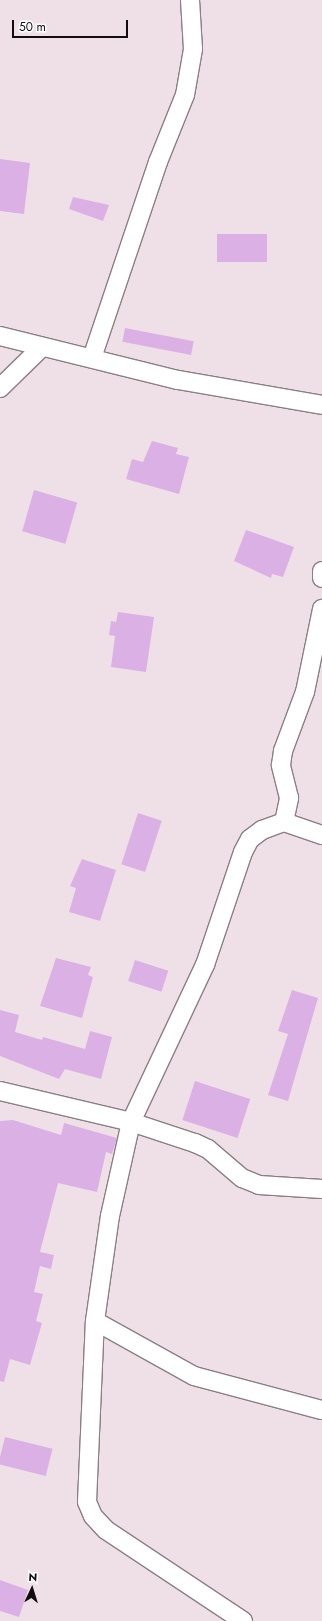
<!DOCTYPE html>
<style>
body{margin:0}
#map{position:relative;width:322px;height:1621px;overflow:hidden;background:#efe0e7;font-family:Jost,sans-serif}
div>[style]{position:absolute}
.building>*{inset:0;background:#dbb1e5;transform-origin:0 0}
.roads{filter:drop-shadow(1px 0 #8b7e84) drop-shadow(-1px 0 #8b7e84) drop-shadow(0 1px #8b7e84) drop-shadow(0 -1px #8b7e84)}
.street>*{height:18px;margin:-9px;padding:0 9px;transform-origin:9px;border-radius:9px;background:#fff}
span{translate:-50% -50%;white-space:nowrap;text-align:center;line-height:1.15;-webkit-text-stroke:3.5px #fff;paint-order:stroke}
.north{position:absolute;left:12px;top:1569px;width:40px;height:40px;-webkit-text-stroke:3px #fff;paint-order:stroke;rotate:4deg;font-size:11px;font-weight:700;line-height:16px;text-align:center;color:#110c0e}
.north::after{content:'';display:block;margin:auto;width:14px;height:18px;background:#110c0e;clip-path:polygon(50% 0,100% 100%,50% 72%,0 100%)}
.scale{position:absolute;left:12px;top:20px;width:116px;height:18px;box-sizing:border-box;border:2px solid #110c0e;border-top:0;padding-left:5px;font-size:12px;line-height:14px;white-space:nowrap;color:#110c0e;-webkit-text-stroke:3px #fff;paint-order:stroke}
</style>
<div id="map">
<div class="building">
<i style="clip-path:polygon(0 159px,30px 163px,24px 214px,0 211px)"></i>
<i style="clip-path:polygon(73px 197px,109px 205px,103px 221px,69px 209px)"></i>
<i style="left:267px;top:234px;width:28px;height:50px;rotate:90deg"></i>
<i style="left:125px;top:328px;width:70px;height:14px;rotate:11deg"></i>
<i style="clip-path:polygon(152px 441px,178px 448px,176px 454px,189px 457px,179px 494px,126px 479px,132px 459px,143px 462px)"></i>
<i style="left:34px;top:490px;width:45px;height:43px;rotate:16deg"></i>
<i style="clip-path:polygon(246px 530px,294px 547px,283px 577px,272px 574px,271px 578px,234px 561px)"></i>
<i style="clip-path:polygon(118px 612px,154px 617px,146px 672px,111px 667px,115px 636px,109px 635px,111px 621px,116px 622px)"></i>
<i style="left:138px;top:813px;width:25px;height:54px;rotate:18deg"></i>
<i style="clip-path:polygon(82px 859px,116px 870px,100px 921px,69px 912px,76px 888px,70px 886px)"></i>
<i style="clip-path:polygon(56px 958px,91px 967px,88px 975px,93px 977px,82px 1018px,40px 1006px)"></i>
<i style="left:135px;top:960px;width:35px;height:22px;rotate:18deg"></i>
<i style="clip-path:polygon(292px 990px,318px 998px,288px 1101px,268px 1095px,288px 1034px,278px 1031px)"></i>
<i style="clip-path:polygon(0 1010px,19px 1015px,15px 1032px,42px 1040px,43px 1037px,85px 1049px,90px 1031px,112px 1037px,101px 1079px,65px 1069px,59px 1079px,0 1056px)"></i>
<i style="left:195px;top:1081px;width:58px;height:41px;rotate:18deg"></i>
<i style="clip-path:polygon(13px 1120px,61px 1135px,64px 1123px,117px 1138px,112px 1154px,106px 1152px,97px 1192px,58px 1183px,40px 1252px,54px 1255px,51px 1269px,40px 1266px,34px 1292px,43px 1294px,36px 1321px,42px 1323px,30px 1365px,10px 1359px,4px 1382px,0 1381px,0 1121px)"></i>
<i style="left:5px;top:1437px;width:49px;height:28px;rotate:14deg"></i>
<i style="clip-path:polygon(0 1580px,28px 1590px,19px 1617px,0 1611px)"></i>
</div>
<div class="roads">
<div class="street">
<i style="left:0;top:336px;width:183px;rotate:13.9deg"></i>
<i style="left:178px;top:380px;width:146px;rotate:9.8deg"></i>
<i style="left:92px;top:358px;width:207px;rotate:-71.4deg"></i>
<i style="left:158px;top:162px;width:72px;rotate:-68.1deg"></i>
<i style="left:185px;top:95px;width:47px;rotate:-80.1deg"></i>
<i style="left:193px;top:49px;width:49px;rotate:-93.5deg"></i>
<i style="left:0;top:388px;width:59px;rotate:-44.3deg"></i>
<i style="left:322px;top:571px;width:7px;rotate:90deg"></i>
<i style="left:284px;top:822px;width:25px;rotate:-78deg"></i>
<i style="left:289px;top:798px;width:34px;rotate:-104deg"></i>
<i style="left:281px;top:765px;width:14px;rotate:-82deg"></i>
<i style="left:283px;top:751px;width:63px;rotate:-69.6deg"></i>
<i style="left:305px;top:692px;width:85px;rotate:-78.4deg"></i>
<i style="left:0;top:1091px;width:135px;rotate:13.3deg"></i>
<i style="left:131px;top:1122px;width:67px;rotate:18.2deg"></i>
<i style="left:195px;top:1143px;width:14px;rotate:25deg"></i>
<i style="left:208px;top:1149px;width:45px;rotate:40.5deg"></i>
<i style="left:242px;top:1178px;width:18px;rotate:22deg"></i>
<i style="left:259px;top:1185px;width:63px;rotate:3.6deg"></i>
<i style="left:95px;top:1321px;width:113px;rotate:29.1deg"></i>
<i style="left:194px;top:1376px;width:132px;rotate:14.9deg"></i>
<i style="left:243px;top:1621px;width:164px;rotate:-146.4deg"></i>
<i style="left:106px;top:1530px;width:19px;rotate:-133deg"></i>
<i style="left:93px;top:1516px;width:15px;rotate:-113deg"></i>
<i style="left:87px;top:1502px;width:181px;rotate:-87.5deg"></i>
<i style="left:95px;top:1321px;width:106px;rotate:-81.9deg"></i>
<i style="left:110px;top:1216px;width:96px;rotate:-77.4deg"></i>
<i style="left:131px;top:1122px;width:174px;rotate:-64.8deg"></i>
<i style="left:205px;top:965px;width:119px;rotate:-71.4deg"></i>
<i style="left:243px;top:852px;width:15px;rotate:-62deg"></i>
<i style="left:250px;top:839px;width:15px;rotate:-37deg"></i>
<i style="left:262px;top:830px;width:23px;rotate:-20deg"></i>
<i style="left:284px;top:822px;width:40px;rotate:18.9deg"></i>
</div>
</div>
<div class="north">N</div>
<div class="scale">50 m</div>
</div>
